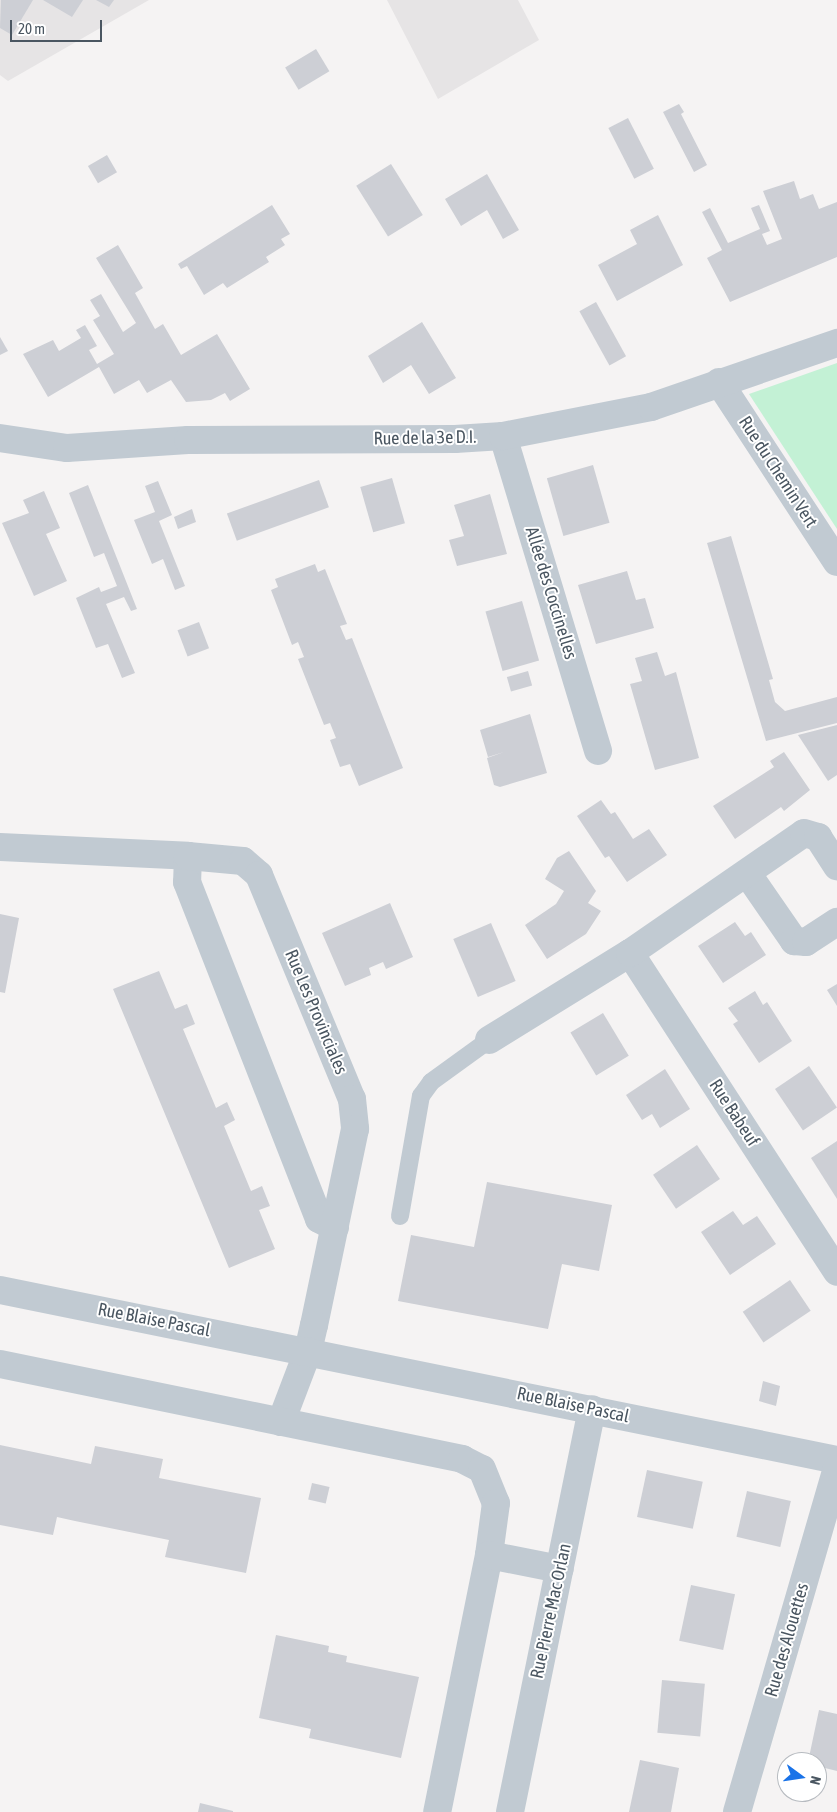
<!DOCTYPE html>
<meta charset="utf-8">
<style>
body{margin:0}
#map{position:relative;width:837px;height:1812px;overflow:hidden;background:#f5f3f3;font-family:"Asap Condensed",sans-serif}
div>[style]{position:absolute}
.education>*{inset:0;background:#e6e4e5}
.green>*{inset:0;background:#c3f1d5}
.building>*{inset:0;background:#cdcfd5;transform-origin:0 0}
.service>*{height:18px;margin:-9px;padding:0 9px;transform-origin:9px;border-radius:9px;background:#c1cad2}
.minor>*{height:28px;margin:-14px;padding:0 14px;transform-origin:14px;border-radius:14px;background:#c1cad2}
span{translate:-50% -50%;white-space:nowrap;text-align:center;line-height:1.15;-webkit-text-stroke:4px #fff;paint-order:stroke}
.street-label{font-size:18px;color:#4a5661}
.north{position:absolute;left:777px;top:1752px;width:50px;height:50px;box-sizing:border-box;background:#fff;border:1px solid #b7bbc0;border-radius:50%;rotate:104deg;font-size:14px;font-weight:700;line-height:20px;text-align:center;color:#4a5661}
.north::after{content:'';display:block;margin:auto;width:18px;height:22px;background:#1a73e8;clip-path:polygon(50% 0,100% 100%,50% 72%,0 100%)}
.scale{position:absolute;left:10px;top:20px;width:92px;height:22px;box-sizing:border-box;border:2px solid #4a5661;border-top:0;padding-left:6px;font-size:15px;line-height:18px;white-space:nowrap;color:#4a5661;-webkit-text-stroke:4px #fff;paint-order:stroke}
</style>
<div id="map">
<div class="education">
<i style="clip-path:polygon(0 0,149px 0,8px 81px,0 75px)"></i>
<i style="clip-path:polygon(387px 0,518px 0,539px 40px,438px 99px)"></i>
</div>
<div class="green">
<i style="clip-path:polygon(837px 363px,837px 529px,749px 394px)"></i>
</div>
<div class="building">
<i style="clip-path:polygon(1px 0,33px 0,12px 35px,0 28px)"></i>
<i style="clip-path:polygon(43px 0,83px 0,72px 17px)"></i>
<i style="clip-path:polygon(96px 0,114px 0,109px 7px)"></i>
<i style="left:316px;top:49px;width:26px;height:36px;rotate:59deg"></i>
<i style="clip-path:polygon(679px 104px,684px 112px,681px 114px,707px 165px,694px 172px,663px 112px)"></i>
<i style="left:628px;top:118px;width:57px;height:22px;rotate:63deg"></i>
<i style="left:107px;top:155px;width:20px;height:22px;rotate:60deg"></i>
<i style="left:391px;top:164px;width:60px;height:41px;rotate:58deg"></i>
<i style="clip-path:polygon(487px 174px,519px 230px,503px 239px,487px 210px,461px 226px,445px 199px)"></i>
<i style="clip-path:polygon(794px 181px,800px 199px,813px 194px,819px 209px,837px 202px,837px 257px,730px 302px,707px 258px,722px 250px,702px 212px,710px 208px,728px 243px,760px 229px,751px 208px,759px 205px,770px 231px,762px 234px,767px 245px,782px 239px,763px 191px)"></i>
<i style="clip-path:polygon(272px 205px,290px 234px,281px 239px,285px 245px,266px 257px,269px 262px,227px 288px,223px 283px,204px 295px,187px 266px,181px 269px,178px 264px)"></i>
<i style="clip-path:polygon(658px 215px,683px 265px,617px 301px,598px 265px,637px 244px,630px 230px)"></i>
<i style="clip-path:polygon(118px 245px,143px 288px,135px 293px,155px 329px,163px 324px,181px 355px,217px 334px,250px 389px,230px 401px,225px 393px,211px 400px,186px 402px,171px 380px,147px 393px,139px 380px,114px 394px,99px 367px,48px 397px,23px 354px,53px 340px,59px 351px,81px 338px,76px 330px,85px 325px,97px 346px,89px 350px,97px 364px,114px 354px,93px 320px,100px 316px,90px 300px,101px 294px,123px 332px,136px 323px,96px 258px)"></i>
<i style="left:596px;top:302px;width:62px;height:19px;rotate:61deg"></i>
<i style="clip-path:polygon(422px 322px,456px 378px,429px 394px,411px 365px,383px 383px,368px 356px)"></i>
<i style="clip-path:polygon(0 337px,8px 351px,0 355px)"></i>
<i style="left:593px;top:465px;width:60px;height:48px;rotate:74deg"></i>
<i style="left:392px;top:478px;width:47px;height:33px;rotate:74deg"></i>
<i style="left:319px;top:480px;width:29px;height:98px;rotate:70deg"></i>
<i style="clip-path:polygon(158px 481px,172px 515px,159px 521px,185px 586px,175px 590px,163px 559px,152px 564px,134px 520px,155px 512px,145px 486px)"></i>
<i style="clip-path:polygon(88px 485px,137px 609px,131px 611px,124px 597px,106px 604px,135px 673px,122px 678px,108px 644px,96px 648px,76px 598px,99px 587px,101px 592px,117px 586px,104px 553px,94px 557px,69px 493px)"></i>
<i style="clip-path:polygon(44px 491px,60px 528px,46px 534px,67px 581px,34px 596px,2px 523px,29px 513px,23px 500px)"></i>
<i style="clip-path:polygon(490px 494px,507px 554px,457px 566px,449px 540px,464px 536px,454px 505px)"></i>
<i style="clip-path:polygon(192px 509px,196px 522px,178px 529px,174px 517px)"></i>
<i style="clip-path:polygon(731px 536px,773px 679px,769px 680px,775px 702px,785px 711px,837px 697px,837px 723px,766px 741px,707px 543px)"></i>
<i style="clip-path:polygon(315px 564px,318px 572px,325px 569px,347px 624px,340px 626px,346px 640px,352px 638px,403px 768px,359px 786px,350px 764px,340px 767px,330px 740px,336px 738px,330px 723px,324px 725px,298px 659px,304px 657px,298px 642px,292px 645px,271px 590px,278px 587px,275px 579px)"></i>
<i style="clip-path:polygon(627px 571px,636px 600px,645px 598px,654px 628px,596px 644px,578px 585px)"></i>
<i style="left:522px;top:601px;width:62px;height:38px;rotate:74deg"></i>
<i style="left:199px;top:622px;width:28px;height:23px;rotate:69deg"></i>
<i style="clip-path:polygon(657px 652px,665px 676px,676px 672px,699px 758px,655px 770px,630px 684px,642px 681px,635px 658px)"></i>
<i style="left:528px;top:671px;width:15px;height:22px;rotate:74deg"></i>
<i style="clip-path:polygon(530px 714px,547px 773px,500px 787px,494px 785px,487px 758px,504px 752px,488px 757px,480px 730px)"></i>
<i style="clip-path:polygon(837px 725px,837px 775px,828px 781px,798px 735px)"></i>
<i style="clip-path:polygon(784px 752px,810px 790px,784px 811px,781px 807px,735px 839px,713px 806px,774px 767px,770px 761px)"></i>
<i style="clip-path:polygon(601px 800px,611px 814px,615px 812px,633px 839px,649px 829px,667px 855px,627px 882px,609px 856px,605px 858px,577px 816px)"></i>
<i style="clip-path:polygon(569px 851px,596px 891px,588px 903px,601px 911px,586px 934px,547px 959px,525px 925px,556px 904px,564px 891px,545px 879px,557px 858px)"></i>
<i style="clip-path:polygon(390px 903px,413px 957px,386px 969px,383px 962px,369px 968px,371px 975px,345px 986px,322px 933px)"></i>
<i style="clip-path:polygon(0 914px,19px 918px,5px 993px,0 992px)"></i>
<i style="clip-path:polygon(735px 922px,745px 936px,751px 932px,766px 955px,723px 983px,698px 946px)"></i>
<i style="left:491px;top:923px;width:63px;height:41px;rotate:67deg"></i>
<i style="clip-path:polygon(159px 971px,175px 1009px,187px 1004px,195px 1024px,183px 1029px,216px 1108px,227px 1102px,235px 1120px,224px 1126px,251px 1191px,262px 1186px,270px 1206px,259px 1210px,275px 1249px,229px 1268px,113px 989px)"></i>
<i style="clip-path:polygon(837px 984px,837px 1006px,827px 990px)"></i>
<i style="clip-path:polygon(755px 991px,763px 1005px,767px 1002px,792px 1041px,759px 1063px,733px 1024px,738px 1021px,728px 1008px)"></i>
<i style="left:603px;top:1013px;width:50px;height:38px;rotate:59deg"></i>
<i style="left:809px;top:1066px;width:50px;height:41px;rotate:56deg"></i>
<i style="clip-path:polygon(665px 1069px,690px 1109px,660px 1128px,652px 1114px,642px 1120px,626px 1095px)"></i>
<i style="clip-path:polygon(837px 1141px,837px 1199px,811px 1158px)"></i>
<i style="left:697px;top:1145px;width:41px;height:53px;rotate:56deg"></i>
<i style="clip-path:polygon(487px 1182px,612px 1205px,599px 1271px,562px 1264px,548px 1329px,398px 1301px,411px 1235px,474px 1247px)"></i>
<i style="clip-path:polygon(733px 1211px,743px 1225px,757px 1216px,776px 1244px,730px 1275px,701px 1232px)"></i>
<i style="left:790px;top:1280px;width:37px;height:57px;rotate:56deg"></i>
<i style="clip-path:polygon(763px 1381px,780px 1386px,776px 1406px,759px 1401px)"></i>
<i style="clip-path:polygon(0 1445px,91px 1464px,95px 1446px,163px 1459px,159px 1478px,261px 1498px,246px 1573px,165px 1557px,169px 1540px,75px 1521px,57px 1517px,53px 1535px,0 1525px)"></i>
<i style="left:647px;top:1470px;width:57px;height:48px;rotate:12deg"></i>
<i style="left:312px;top:1483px;width:18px;height:17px;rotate:13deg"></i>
<i style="left:747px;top:1491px;width:45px;height:47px;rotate:13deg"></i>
<i style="left:691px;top:1585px;width:45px;height:57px;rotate:12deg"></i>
<i style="clip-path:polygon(276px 1635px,329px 1646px,328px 1652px,347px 1656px,346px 1662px,419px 1677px,401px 1758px,309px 1738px,311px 1729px,259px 1718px)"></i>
<i style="left:662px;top:1680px;width:43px;height:53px;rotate:5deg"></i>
<i style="clip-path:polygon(819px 1710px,837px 1714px,837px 1771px,817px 1766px,817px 1762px,808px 1762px)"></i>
<i style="clip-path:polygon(640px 1760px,679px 1768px,671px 1812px,629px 1812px)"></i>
<i style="clip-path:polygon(200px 1803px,233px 1811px,233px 1812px,198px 1812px)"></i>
</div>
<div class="service">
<i style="left:400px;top:1216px;width:122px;rotate:-80.1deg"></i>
<i style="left:421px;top:1096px;width:17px;rotate:-54deg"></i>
<i style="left:431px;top:1082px;width:72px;rotate:-35.9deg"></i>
</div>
<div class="minor">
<i style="left:719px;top:382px;width:215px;rotate:56.8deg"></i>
<i style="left:503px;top:436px;width:329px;rotate:73.2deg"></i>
<i style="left:0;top:438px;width:68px;rotate:8.5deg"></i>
<i style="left:67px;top:448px;width:121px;rotate:-3.8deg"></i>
<i style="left:188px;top:440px;width:267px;rotate:-0.2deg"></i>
<i style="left:455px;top:439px;width:48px;rotate:-3.6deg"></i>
<i style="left:503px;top:436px;width:151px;rotate:-11.1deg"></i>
<i style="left:651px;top:407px;width:197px;rotate:-19deg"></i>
<i style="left:0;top:847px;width:188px;rotate:2.7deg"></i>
<i style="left:188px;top:856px;width:26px;rotate:92deg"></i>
<i style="left:187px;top:882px;width:362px;rotate:68.6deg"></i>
<i style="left:319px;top:1219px;width:18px;rotate:27deg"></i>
<i style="left:188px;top:856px;width:55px;rotate:5.2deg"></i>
<i style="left:243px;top:861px;width:21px;rotate:41deg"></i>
<i style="left:259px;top:875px;width:243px;rotate:67.5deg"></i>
<i style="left:352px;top:1099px;width:30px;rotate:84deg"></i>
<i style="left:355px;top:1129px;width:200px;rotate:101.8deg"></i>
<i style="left:314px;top:1325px;width:27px;rotate:103deg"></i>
<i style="left:308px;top:1351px;width:76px;rotate:110.8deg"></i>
<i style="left:747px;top:873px;width:83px;rotate:55.3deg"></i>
<i style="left:794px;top:941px;width:12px;rotate:5deg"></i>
<i style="left:806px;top:942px;width:37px;rotate:-33deg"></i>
<i style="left:630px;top:953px;width:380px;rotate:57deg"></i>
<i style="left:489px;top:1040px;width:166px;rotate:-31.7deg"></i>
<i style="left:630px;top:953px;width:211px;rotate:-34.6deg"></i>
<i style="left:804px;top:833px;width:15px;rotate:16deg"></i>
<i style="left:818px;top:837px;width:35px;rotate:57deg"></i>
<i style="left:0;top:1290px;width:854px;rotate:11.48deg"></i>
<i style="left:0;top:1364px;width:472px;rotate:11.6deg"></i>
<i style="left:462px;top:1459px;width:22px;rotate:27deg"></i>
<i style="left:482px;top:1469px;width:37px;rotate:68deg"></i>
<i style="left:496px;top:1503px;width:52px;rotate:97.7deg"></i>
<i style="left:489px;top:1555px;width:262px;rotate:101.4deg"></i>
<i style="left:489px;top:1555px;width:72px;rotate:11.2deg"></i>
<i style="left:510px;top:1812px;width:411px;rotate:-78.5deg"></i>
<i style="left:737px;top:1812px;width:358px;rotate:-73.8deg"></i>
</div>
<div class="street-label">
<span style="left:425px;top:438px;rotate:-1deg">Rue de la 3e D.I.</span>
<span style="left:778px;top:472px;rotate:57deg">Rue du Chemin Vert</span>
<span style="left:551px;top:593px;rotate:73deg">Allée des Coccinelles</span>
<span style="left:316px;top:1012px;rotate:67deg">Rue Les Provinciales</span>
<span style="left:734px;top:1113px;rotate:57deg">Rue Babeuf</span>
<span style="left:154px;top:1320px;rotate:11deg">Rue Blaise Pascal</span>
<span style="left:573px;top:1405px;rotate:12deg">Rue Blaise Pascal</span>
<span style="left:551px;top:1611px;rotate:-78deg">Rue Pierre Mac Orlan</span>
<span style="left:787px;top:1640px;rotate:-74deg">Rue des Alouettes</span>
</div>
<div class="north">N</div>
<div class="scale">20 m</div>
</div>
